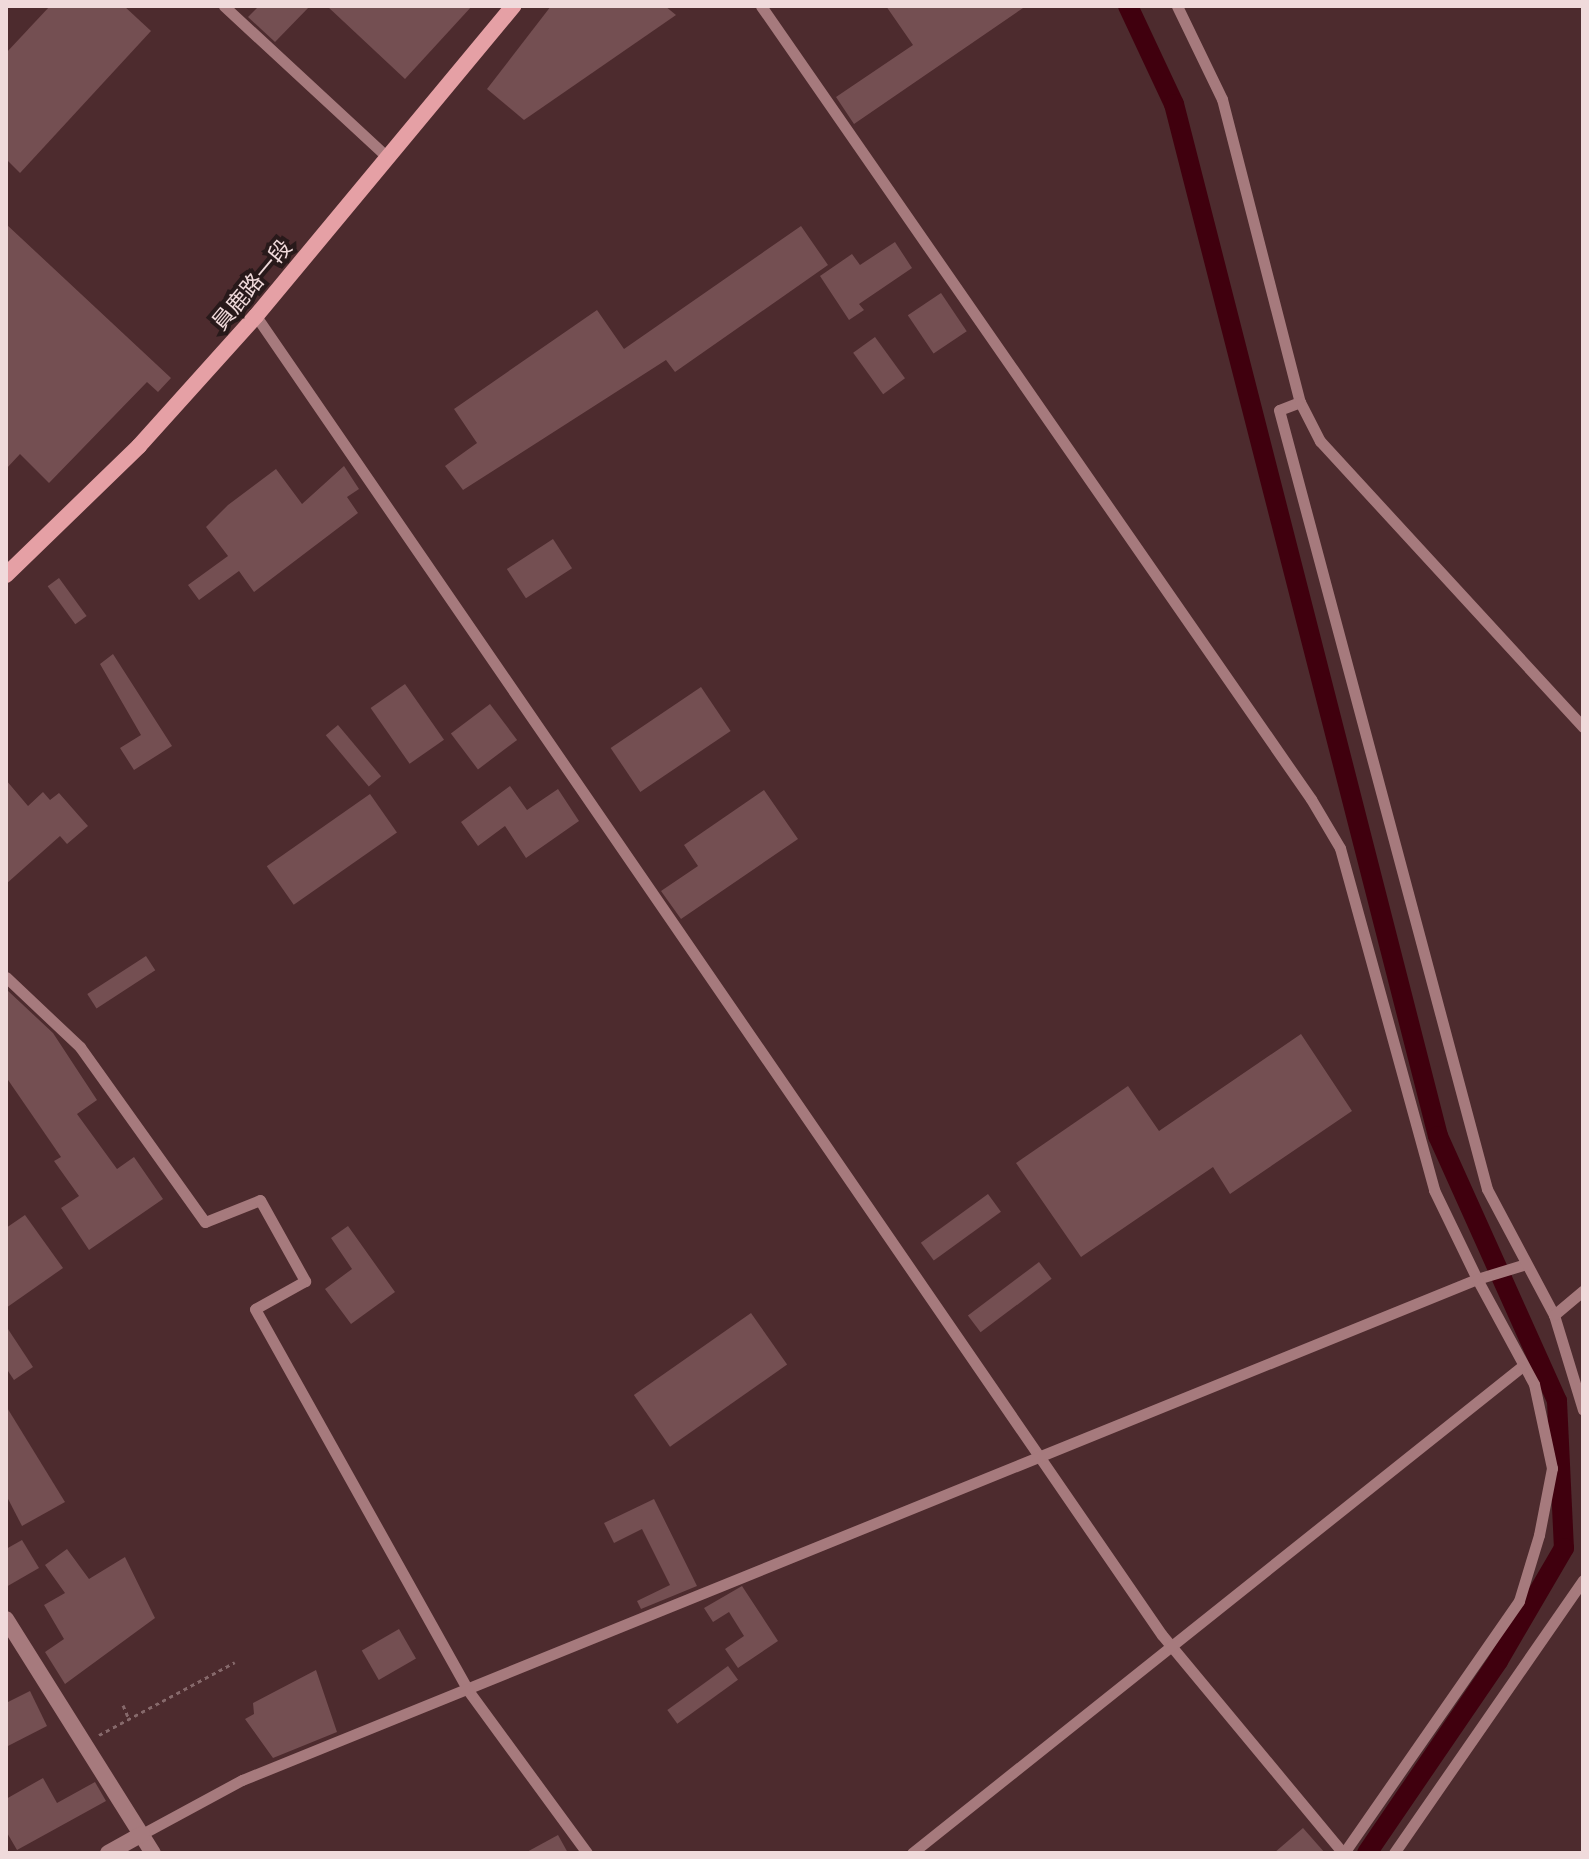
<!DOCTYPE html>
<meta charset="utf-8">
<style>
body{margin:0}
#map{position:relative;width:1589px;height:1859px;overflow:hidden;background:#4d2b2e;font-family:"PT Sans","Noto Sans TC",sans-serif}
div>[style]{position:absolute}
.canal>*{height:20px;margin:-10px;padding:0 10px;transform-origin:10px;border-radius:10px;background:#40000e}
.building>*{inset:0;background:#744f52;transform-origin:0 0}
.path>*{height:3px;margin-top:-1.5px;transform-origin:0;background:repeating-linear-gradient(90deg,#86696b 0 4px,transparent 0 8px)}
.service>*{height:11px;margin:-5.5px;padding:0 5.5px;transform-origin:5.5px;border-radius:5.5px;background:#a67a7d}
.minor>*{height:16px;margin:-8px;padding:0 8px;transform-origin:8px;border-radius:8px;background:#a67a7d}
.secondary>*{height:16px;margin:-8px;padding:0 8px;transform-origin:8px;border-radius:8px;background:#e5a0a5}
span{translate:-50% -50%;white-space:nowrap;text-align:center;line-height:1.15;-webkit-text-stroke:8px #28191a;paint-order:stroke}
.street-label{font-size:22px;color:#f0dadb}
.frame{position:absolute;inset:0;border:8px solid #f0dadb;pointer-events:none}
</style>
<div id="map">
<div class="canal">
<i style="left:1128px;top:6px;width:108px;rotate:64.9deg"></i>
<i style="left:1174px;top:104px;width:1065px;rotate:75.65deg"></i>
<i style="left:1438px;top:1136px;width:290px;rotate:65.8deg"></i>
<i style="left:1557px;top:1401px;width:147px;rotate:87.3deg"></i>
<i style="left:1564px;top:1548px;width:131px;rotate:120.3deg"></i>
<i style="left:1498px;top:1661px;width:232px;rotate:124.3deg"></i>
</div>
<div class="building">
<i style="clip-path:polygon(50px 6px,124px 6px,151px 31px,20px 173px,6px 159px,6px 53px)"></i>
<i style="clip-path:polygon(259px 6px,310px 6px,275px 42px,248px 17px)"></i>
<i style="clip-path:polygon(327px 6px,472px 6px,405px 79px)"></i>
<i style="clip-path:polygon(551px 6px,665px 6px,676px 15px,524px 120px,487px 89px)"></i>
<i style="clip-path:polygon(886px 6px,1026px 6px,854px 124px,836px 97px,913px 45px)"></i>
<i style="clip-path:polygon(6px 224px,171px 378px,158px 392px,147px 382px,49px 483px,20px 454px,6px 469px)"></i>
<i style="clip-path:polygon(801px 226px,828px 265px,675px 372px,666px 360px,463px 490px,445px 466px,477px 443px,454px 409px,597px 310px,624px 349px)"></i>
<i style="clip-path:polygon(895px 242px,912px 268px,859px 304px,864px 310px,849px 320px,820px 276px,852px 254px,860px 265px)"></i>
<i style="left:941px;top:293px;width:46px;height:40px;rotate:56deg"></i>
<i style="left:875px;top:337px;width:51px;height:27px;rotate:54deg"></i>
<i style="clip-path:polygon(344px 466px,359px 489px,347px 497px,358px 513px,254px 592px,239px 571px,199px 600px,188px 585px,228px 556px,206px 527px,228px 505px,276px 469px,302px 504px)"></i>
<i style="left:553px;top:539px;width:35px;height:55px;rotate:57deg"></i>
<i style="left:59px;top:578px;width:47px;height:14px;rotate:54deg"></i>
<i style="clip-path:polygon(113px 654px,172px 746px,134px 770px,120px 748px,141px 735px,100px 664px)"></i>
<i style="left:405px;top:684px;width:68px;height:42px;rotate:55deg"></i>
<i style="left:701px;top:687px;width:53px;height:109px;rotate:56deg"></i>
<i style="left:490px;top:704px;width:45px;height:49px;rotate:53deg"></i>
<i style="left:338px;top:725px;width:67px;height:16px;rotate:50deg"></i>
<i style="clip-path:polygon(6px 780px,28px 806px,43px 792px,50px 800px,59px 793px,88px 826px,67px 844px,60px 836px,6px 884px)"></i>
<i style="clip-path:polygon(510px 786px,527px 810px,558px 789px,579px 821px,526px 858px,505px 826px,478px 846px,461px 822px)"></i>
<i style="clip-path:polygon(764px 790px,798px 839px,681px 919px,661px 891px,698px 866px,684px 845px)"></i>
<i style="left:370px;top:794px;width:47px;height:126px;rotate:55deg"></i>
<i style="left:146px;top:956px;width:17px;height:70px;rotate:57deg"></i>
<i style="clip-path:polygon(6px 989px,53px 1033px,97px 1100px,77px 1114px,117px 1169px,134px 1157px,163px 1199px,89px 1250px,61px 1208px,79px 1196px,54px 1161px,61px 1157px,6px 1077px)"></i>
<i style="clip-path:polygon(1301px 1034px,1352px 1111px,1230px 1194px,1213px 1167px,1081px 1257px,1016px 1163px,1128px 1086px,1159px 1131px)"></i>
<i style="left:988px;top:1194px;width:22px;height:83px;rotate:54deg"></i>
<i style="clip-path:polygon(25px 1215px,63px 1268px,6px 1308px,6px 1228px)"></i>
<i style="clip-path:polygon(348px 1226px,395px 1292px,351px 1324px,325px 1289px,352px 1269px,331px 1238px)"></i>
<i style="left:1039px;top:1262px;width:21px;height:89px;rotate:53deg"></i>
<i style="left:751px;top:1313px;width:63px;height:143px;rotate:55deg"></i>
<i style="clip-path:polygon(6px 1326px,33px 1367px,14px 1380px,6px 1368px)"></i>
<i style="clip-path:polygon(6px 1406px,65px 1502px,22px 1526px,6px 1495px)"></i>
<i style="clip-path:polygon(654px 1499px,697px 1586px,641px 1609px,637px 1601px,670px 1585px,642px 1529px,614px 1543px,604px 1523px)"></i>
<i style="clip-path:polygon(22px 1540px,39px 1568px,6px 1587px,6px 1549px)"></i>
<i style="clip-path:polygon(67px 1549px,89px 1579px,125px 1557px,155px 1618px,65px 1684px,45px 1652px,64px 1639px,44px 1605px,65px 1593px,45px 1565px)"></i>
<i style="clip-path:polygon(742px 1586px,778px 1641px,738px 1668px,725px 1649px,744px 1636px,729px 1612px,713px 1622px,704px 1608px)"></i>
<i style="left:399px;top:1629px;width:34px;height:43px;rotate:60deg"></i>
<i style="left:728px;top:1666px;width:17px;height:75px;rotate:54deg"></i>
<i style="clip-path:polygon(316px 1670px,337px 1732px,273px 1758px,245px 1719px,254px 1714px,253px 1703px)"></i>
<i style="clip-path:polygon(30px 1691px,47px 1726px,6px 1747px,6px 1703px)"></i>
<i style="clip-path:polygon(43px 1778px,57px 1803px,95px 1782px,106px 1801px,17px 1850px,6px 1831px,6px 1799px)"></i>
<i style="clip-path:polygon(1303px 1828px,1325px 1853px,1274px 1853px)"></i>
<i style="clip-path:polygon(558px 1835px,568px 1853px,525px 1853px)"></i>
</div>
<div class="path">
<i style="left:123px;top:1705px;width:15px;rotate:67deg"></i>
<i style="left:99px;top:1735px;width:154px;rotate:-28.2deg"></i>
</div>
<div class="service">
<i style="left:224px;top:6px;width:222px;rotate:42.8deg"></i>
<i style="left:761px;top:6px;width:965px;rotate:55.26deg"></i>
<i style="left:1311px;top:799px;width:57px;rotate:59.4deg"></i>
<i style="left:1340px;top:848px;width:355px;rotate:74.6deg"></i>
<i style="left:1434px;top:1190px;width:99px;rotate:64.2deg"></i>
<i style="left:1477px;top:1279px;width:51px;rotate:-17deg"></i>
<i style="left:1177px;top:6px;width:103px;rotate:64.2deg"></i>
<i style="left:1222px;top:99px;width:313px;rotate:75.6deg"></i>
<i style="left:1300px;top:402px;width:22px;rotate:159deg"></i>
<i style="left:1279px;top:410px;width:806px;rotate:75.05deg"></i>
<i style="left:1487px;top:1189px;width:143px;rotate:62deg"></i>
<i style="left:1554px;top:1315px;width:99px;rotate:73deg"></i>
<i style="left:256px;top:316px;width:1600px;rotate:55.52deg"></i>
<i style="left:1162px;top:1635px;width:283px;rotate:50.3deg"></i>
<i style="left:1300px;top:402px;width:44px;rotate:62.9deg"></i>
<i style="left:1320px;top:441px;width:389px;rotate:47.4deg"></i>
<i style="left:6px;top:977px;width:102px;rotate:43.4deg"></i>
<i style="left:80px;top:1047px;width:215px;rotate:54.5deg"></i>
<i style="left:205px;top:1222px;width:59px;rotate:-21.8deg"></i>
<i style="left:260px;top:1200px;width:93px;rotate:60.9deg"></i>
<i style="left:305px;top:1281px;width:57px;rotate:150.8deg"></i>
<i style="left:255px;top:1309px;width:435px;rotate:60.8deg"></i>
<i style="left:467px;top:1689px;width:203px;rotate:53.8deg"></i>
<i style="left:1554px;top:1315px;width:38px;rotate:-40deg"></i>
<i style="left:142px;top:1834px;width:114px;rotate:-28.4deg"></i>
<i style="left:242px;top:1780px;width:1333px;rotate:-22.08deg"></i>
<i style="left:1477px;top:1279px;width:119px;rotate:61.5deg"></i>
<i style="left:1534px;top:1384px;width:86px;rotate:77.9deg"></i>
<i style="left:1552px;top:1468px;width:68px;rotate:101deg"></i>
<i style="left:1539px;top:1535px;width:69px;rotate:106.9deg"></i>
<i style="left:1519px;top:1601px;width:307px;rotate:124.8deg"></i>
<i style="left:912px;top:1853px;width:778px;rotate:-38.58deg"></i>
<i style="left:1394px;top:1853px;width:332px;rotate:-55.3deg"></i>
</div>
<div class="minor">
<i style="left:6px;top:1619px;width:276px;rotate:57.9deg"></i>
<i style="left:108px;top:1853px;width:39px;rotate:-29deg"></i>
</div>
<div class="secondary">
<i style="left:6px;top:575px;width:185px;rotate:-44.1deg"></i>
<i style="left:139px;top:446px;width:175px;rotate:-48deg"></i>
<i style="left:256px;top:316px;width:403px;rotate:-50.3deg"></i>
</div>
<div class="street-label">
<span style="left:252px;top:285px;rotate:-50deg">員鹿路一段</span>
</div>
<div class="frame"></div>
</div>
